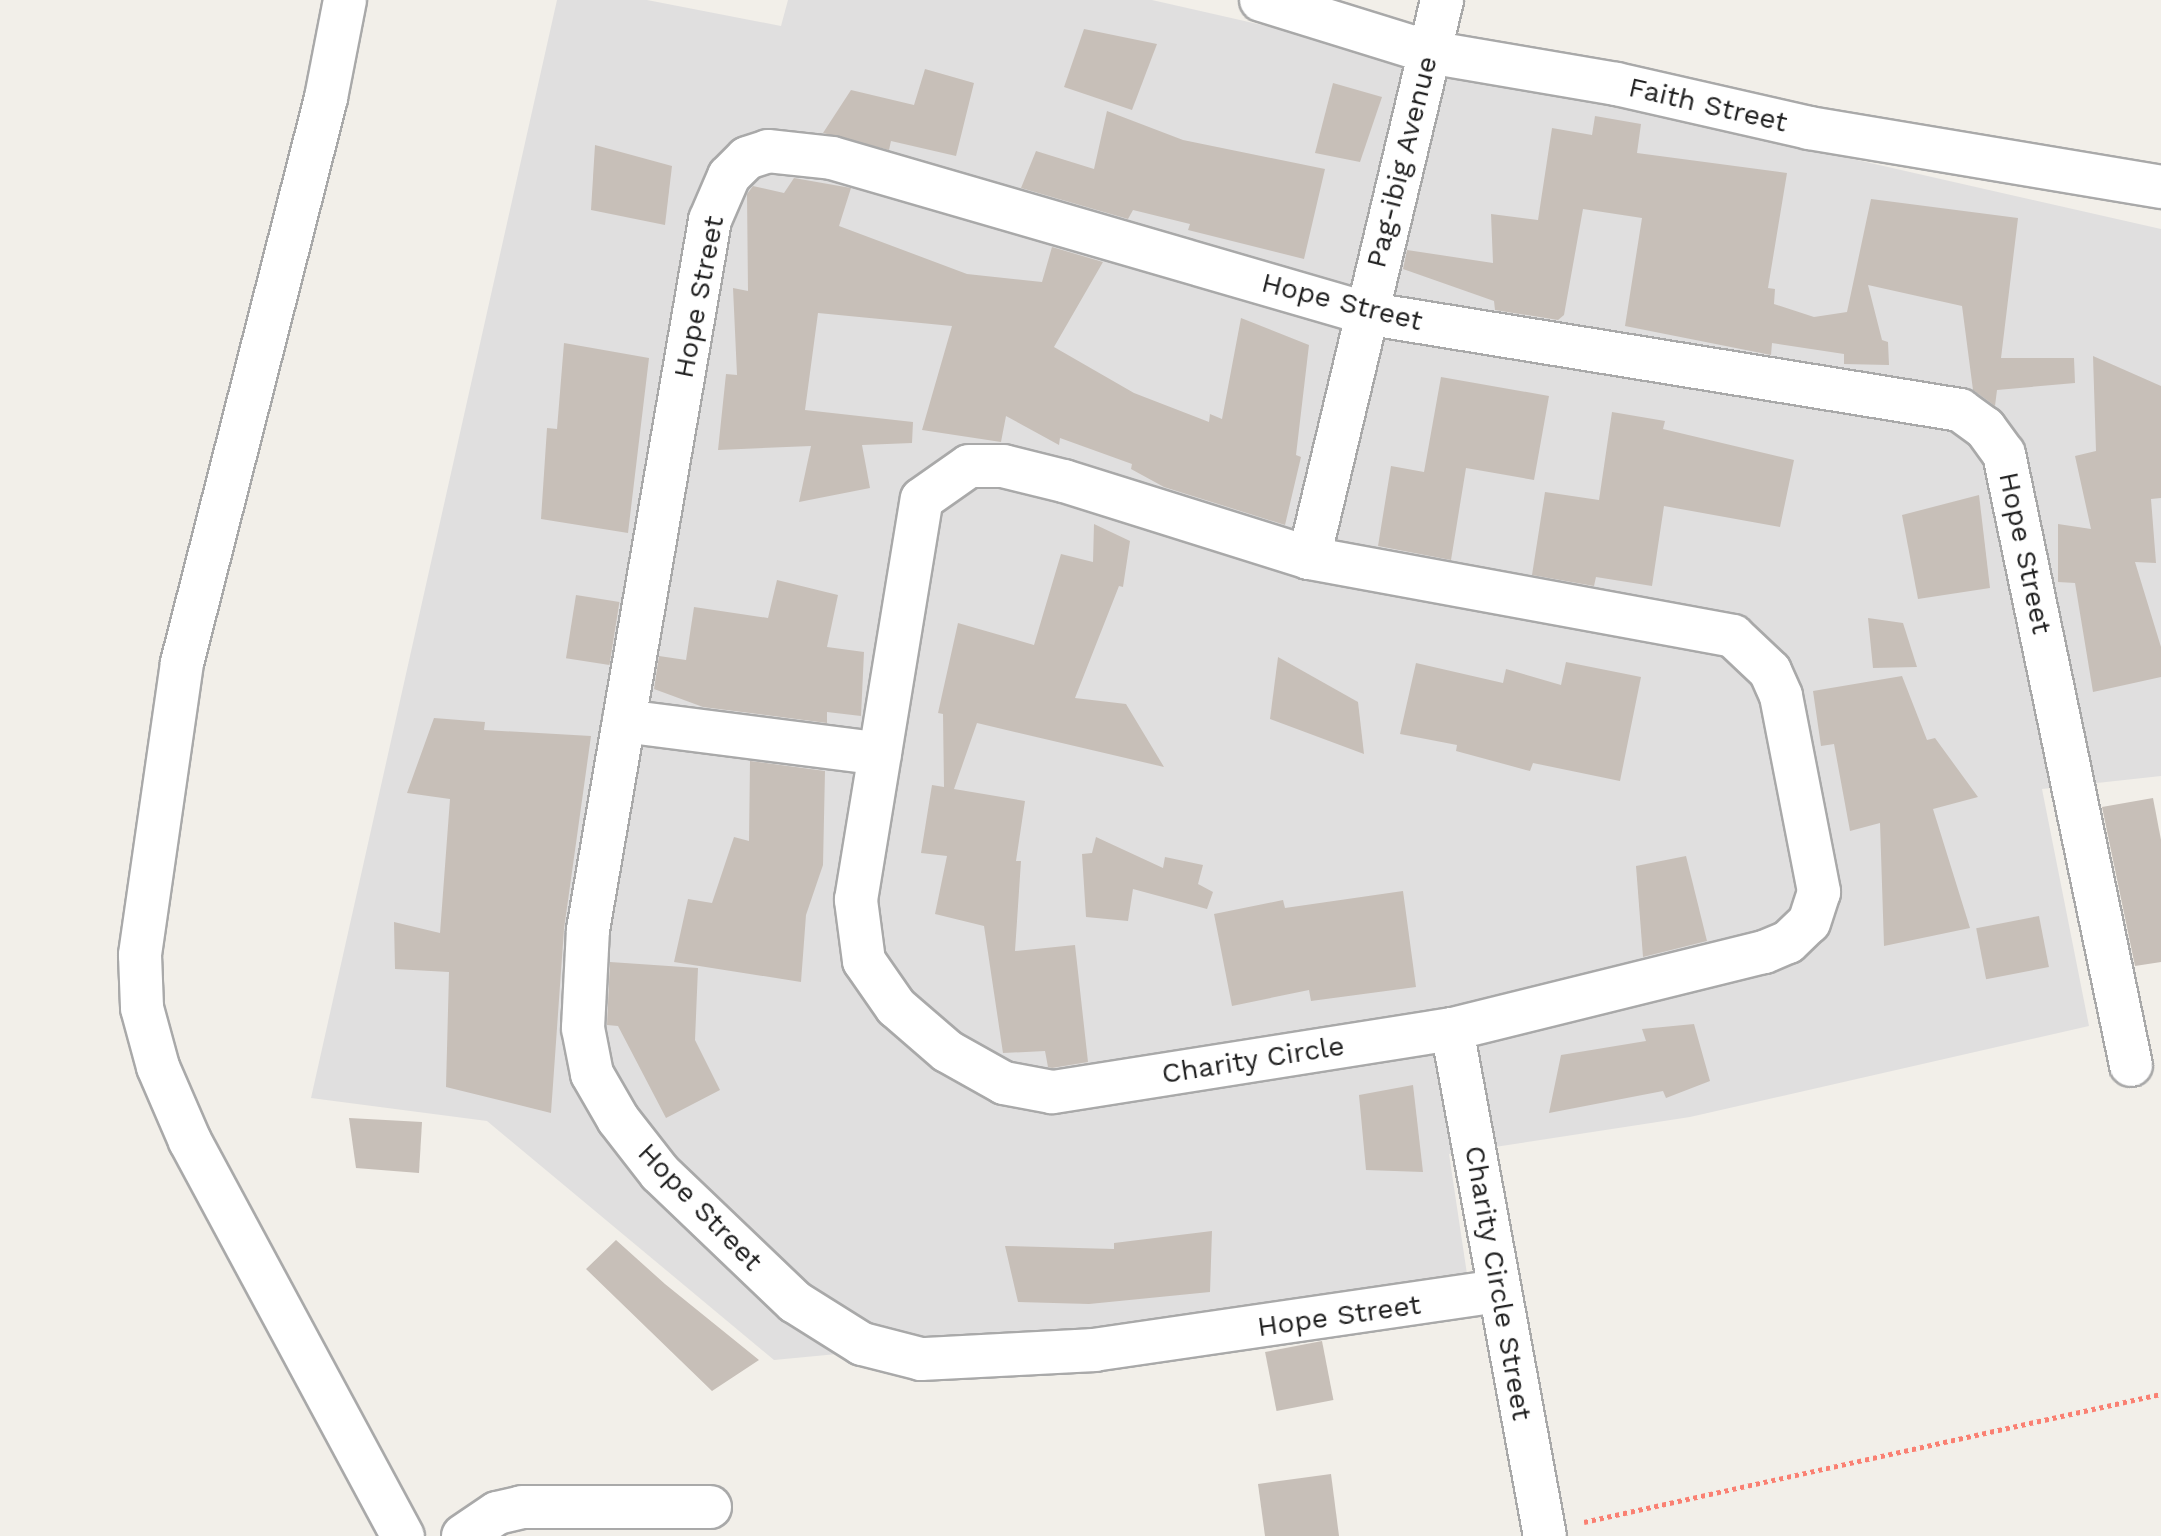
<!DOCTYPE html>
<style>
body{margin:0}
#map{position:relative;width:2161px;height:1536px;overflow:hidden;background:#f2efe9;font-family:"Work Sans",sans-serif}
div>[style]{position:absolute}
.residential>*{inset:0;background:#e0dfdf}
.building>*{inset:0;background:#c7bfb8;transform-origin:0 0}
.path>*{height:5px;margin-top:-2.5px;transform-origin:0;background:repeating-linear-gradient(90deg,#fa8072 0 4px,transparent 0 8px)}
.roads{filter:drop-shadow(2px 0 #a9a9a9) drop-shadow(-2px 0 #a9a9a9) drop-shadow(0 2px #a9a9a9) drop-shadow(0 -2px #a9a9a9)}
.minor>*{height:42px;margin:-21px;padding:0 21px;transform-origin:21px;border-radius:21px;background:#fff}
span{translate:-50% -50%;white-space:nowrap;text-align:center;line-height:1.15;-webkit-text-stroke:8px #fff;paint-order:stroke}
.street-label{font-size:28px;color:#222}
</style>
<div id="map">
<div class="residential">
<i style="clip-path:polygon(557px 0,647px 0,781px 26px,788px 0,1152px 0,2161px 229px,2161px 776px,2042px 789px,2089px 1026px,1690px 1117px,1449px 1154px,1470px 1294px,774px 1360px,487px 1121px,311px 1098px)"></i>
</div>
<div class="building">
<i style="clip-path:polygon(1084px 29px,1157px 44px,1132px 110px,1064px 87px)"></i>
<i style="clip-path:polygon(925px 69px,974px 83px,956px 156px,891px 141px,889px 150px,823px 133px,851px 90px,914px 105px)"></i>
<i style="clip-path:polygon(1333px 83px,1382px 97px,1360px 162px,1315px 153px)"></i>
<i style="clip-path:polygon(1107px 111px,1183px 140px,1325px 169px,1304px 259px,1188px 230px,1190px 224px,1133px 210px,1128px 219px,1021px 188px,1036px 151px,1094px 169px)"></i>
<i style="clip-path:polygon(1595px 116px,1641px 124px,1637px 153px,1787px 173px,1768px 288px,1775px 289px,1774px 304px,1814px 317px,1847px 312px,1871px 199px,2018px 218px,2001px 358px,2074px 358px,2075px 383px,1997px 390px,1995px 406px,1973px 390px,1962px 306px,1868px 285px,1882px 340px,1888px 342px,1889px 365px,1844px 364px,1844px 354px,1772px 343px,1771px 355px,1625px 326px,1642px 218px,1583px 209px,1564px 315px,1558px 320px,1495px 310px,1494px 301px,1403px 269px,1407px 250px,1493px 263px,1491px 214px,1538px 220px,1552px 128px,1592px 135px)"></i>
<i style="clip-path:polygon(595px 145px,672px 166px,665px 225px,591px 210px)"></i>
<i style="clip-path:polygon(794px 178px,851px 188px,839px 226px,967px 274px,1042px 282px,1052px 247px,1103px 262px,1054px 347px,1134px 393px,1209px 422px,1210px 414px,1222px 419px,1241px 318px,1309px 345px,1296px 455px,1301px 457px,1285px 525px,1164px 487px,1131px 469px,1132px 464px,1060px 438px,1059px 445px,1006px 416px,1001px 442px,922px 430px,952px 326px,818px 313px,805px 410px,913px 422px,912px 443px,862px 445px,870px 488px,799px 502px,811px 446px,718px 450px,726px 374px,737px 375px,733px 288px,748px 291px,747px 194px,753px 186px,784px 193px)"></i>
<i style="clip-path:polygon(564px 343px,649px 358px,628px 533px,541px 519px,547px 428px,557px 429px)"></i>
<i style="clip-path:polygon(2093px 356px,2161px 386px,2161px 498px,2151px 499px,2156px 563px,2135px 562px,2161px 647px,2161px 677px,2093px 692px,2075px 583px,2058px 582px,2058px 524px,2091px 529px,2075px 456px,2096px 451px)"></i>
<i style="clip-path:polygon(1441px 377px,1549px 396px,1534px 480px,1466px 468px,1451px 560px,1378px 546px,1391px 466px,1424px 472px)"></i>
<i style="clip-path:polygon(1612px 412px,1665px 421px,1663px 429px,1794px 460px,1780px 527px,1664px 506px,1652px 586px,1596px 577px,1594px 586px,1532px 575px,1545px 492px,1599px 500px)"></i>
<i style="clip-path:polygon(1979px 495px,1990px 588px,1918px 599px,1902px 515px)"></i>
<i style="clip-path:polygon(1094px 524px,1130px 541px,1123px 587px,1119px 586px,1075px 698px,1126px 704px,1164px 767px,977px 723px,954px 789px,1025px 801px,1016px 861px,1021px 861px,1015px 951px,1075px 945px,1088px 1062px,1052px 1068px,1048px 1067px,1045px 1051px,1003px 1053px,984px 926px,935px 914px,947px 856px,921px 853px,932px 785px,944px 787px,943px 714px,938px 713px,958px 623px,1034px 645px,1061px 554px,1093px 562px)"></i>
<i style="clip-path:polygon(777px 580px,838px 595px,827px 647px,864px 652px,861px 716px,827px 712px,827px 723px,703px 707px,654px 689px,659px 656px,686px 660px,694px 607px,768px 618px)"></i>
<i style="left:576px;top:595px;width:44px;height:64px;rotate:9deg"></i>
<i style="clip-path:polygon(1868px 618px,1903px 623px,1917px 667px,1873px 668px)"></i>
<i style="clip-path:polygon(1278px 657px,1358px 702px,1364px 754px,1270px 719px)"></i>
<i style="clip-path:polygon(1566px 662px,1641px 677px,1620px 781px,1533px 763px,1530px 771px,1456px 751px,1457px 745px,1400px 734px,1416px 663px,1503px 683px,1506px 669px,1561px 685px)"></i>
<i style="clip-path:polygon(1902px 676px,1927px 740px,1935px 738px,1978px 797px,1933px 809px,1970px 928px,1884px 946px,1880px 823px,1850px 831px,1834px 744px,1821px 746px,1813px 691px)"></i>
<i style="clip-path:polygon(434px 718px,485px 722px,484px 730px,591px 736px,564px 929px,551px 1113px,446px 1087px,449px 972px,395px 969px,394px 922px,440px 933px,450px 799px,407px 793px)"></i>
<i style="clip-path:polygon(750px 761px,825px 771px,823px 865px,806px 915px,801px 982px,674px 962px,688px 899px,712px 903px,734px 837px,749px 841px)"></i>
<i style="clip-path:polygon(2153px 798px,2161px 840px,2161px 962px,2135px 966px,2102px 807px)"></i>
<i style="clip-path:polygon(1096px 837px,1163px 868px,1165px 857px,1203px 865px,1198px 884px,1213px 892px,1207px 909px,1133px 889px,1128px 921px,1086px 917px,1082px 854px,1092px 853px)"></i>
<i style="clip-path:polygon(1686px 856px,1707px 941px,1643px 957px,1636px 866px)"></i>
<i style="clip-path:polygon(1403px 891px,1416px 987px,1311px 1001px,1309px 990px,1232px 1006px,1214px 914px,1283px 900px,1285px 908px)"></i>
<i style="left:2039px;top:916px;width:52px;height:64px;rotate:79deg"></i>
<i style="clip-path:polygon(610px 962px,698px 968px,695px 1040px,720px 1090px,666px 1118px,618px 1026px,607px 1025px)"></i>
<i style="clip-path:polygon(1694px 1024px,1710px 1081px,1666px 1098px,1663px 1091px,1549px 1113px,1561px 1055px,1646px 1041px,1642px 1029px)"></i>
<i style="clip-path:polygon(1413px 1085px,1423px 1172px,1366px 1170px,1359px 1095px)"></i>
<i style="clip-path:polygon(349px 1118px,422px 1122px,419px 1173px,356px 1168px)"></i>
<i style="clip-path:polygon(1212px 1231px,1210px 1292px,1089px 1304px,1018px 1302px,1005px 1246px,1114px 1249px,1114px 1243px)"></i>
<i style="clip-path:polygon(616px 1240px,665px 1284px,759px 1360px,712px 1391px,586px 1269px)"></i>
<i style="left:1322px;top:1341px;width:60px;height:58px;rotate:79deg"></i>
<i style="clip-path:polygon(1331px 1474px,1339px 1536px,1265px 1536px,1258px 1484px)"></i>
</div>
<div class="path">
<i style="left:1584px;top:1522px;width:591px;rotate:-12.51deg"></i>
</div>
<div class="roads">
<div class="minor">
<i style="left:345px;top:0;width:100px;rotate:101deg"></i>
<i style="left:326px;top:98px;width:583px;rotate:104.3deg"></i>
<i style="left:182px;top:663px;width:295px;rotate:98.2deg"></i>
<i style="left:140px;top:955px;width:53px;rotate:87.8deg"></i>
<i style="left:142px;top:1008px;width:61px;rotate:74.8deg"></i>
<i style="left:158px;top:1067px;width:81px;rotate:66.6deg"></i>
<i style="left:190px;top:1141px;width:449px;rotate:61.7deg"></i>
<i style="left:1261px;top:0;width:176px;rotate:17.2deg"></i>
<i style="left:1429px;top:52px;width:190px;rotate:9.7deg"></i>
<i style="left:1616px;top:84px;width:198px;rotate:12.8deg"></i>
<i style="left:1809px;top:128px;width:357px;rotate:9.5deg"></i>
<i style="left:969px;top:466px;width:34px"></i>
<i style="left:1003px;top:466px;width:63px;rotate:13.8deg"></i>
<i style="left:1064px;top:481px;width:257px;rotate:17.4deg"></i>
<i style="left:1309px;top:558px;width:431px;rotate:10.4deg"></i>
<i style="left:1733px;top:636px;width:51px;rotate:43.4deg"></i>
<i style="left:1770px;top:671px;width:27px;rotate:66deg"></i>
<i style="left:1781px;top:696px;width:200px;rotate:79deg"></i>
<i style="left:1819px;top:892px;width:32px;rotate:108deg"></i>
<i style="left:1809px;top:922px;width:29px;rotate:136deg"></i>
<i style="left:1788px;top:942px;width:26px;rotate:157deg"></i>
<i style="left:1764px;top:952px;width:321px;rotate:166.1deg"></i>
<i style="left:1452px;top:1029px;width:405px;rotate:171deg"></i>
<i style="left:1052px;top:1092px;width:49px;rotate:-169.4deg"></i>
<i style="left:1004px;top:1083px;width:65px;rotate:-150.7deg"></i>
<i style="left:947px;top:1051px;width:67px;rotate:-139.2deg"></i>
<i style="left:896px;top:1007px;width:56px;rotate:-124.8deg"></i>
<i style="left:864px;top:961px;width:62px;rotate:-97.5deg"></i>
<i style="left:856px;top:900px;width:406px;rotate:-80.7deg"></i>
<i style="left:922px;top:499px;width:57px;rotate:-35.1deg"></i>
<i style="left:1309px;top:558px;width:574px;rotate:-76.59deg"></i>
<i style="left:624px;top:721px;width:258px;rotate:7.3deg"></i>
<i style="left:1452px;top:1029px;width:515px;rotate:79.61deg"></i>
<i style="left:1498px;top:1291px;width:407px;rotate:171.7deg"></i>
<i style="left:1095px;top:1350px;width:174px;rotate:177deg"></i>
<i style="left:921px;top:1359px;width:61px;rotate:-165.7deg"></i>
<i style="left:862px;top:1344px;width:79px;rotate:-147.9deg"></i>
<i style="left:795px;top:1302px;width:187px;rotate:-136.3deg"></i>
<i style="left:660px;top:1173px;width:68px;rotate:-127.9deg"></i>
<i style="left:618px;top:1119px;width:52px;rotate:-120deg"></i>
<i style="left:592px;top:1074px;width:47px;rotate:-101.1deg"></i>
<i style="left:583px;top:1028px;width:98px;rotate:-87.1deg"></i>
<i style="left:588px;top:930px;width:720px;rotate:-80.25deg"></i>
<i style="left:710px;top:220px;width:48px;rotate:-66.6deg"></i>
<i style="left:729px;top:176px;width:25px;rotate:-45deg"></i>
<i style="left:747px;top:158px;width:22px;rotate:-18deg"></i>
<i style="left:768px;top:151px;width:64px;rotate:6.2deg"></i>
<i style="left:832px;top:158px;width:555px;rotate:16.21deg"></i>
<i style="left:1365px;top:313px;width:603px;rotate:9.26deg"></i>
<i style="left:1960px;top:410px;width:31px;rotate:36deg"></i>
<i style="left:1985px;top:428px;width:32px;rotate:54deg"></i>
<i style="left:2004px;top:454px;width:624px;rotate:78.26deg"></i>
<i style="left:463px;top:1536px;width:41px;rotate:-34.1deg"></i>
<i style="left:497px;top:1513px;width:26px;rotate:-13deg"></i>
<i style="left:522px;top:1507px;width:188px"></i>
</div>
</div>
<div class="street-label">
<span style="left:1708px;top:105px;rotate:13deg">Faith Street</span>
<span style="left:1402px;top:162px;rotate:-76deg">Pag-ibig Avenue</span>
<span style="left:699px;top:297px;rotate:-79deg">Hope Street</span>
<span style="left:1342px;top:302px;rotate:14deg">Hope Street</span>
<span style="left:2025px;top:553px;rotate:78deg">Hope Street</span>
<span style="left:1253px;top:1060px;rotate:-9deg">Charity Circle</span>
<span style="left:700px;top:1207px;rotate:46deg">Hope Street</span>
<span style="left:1498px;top:1283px;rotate:80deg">Charity Circle Street</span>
<span style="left:1339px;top:1316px;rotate:-8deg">Hope Street</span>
</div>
</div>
